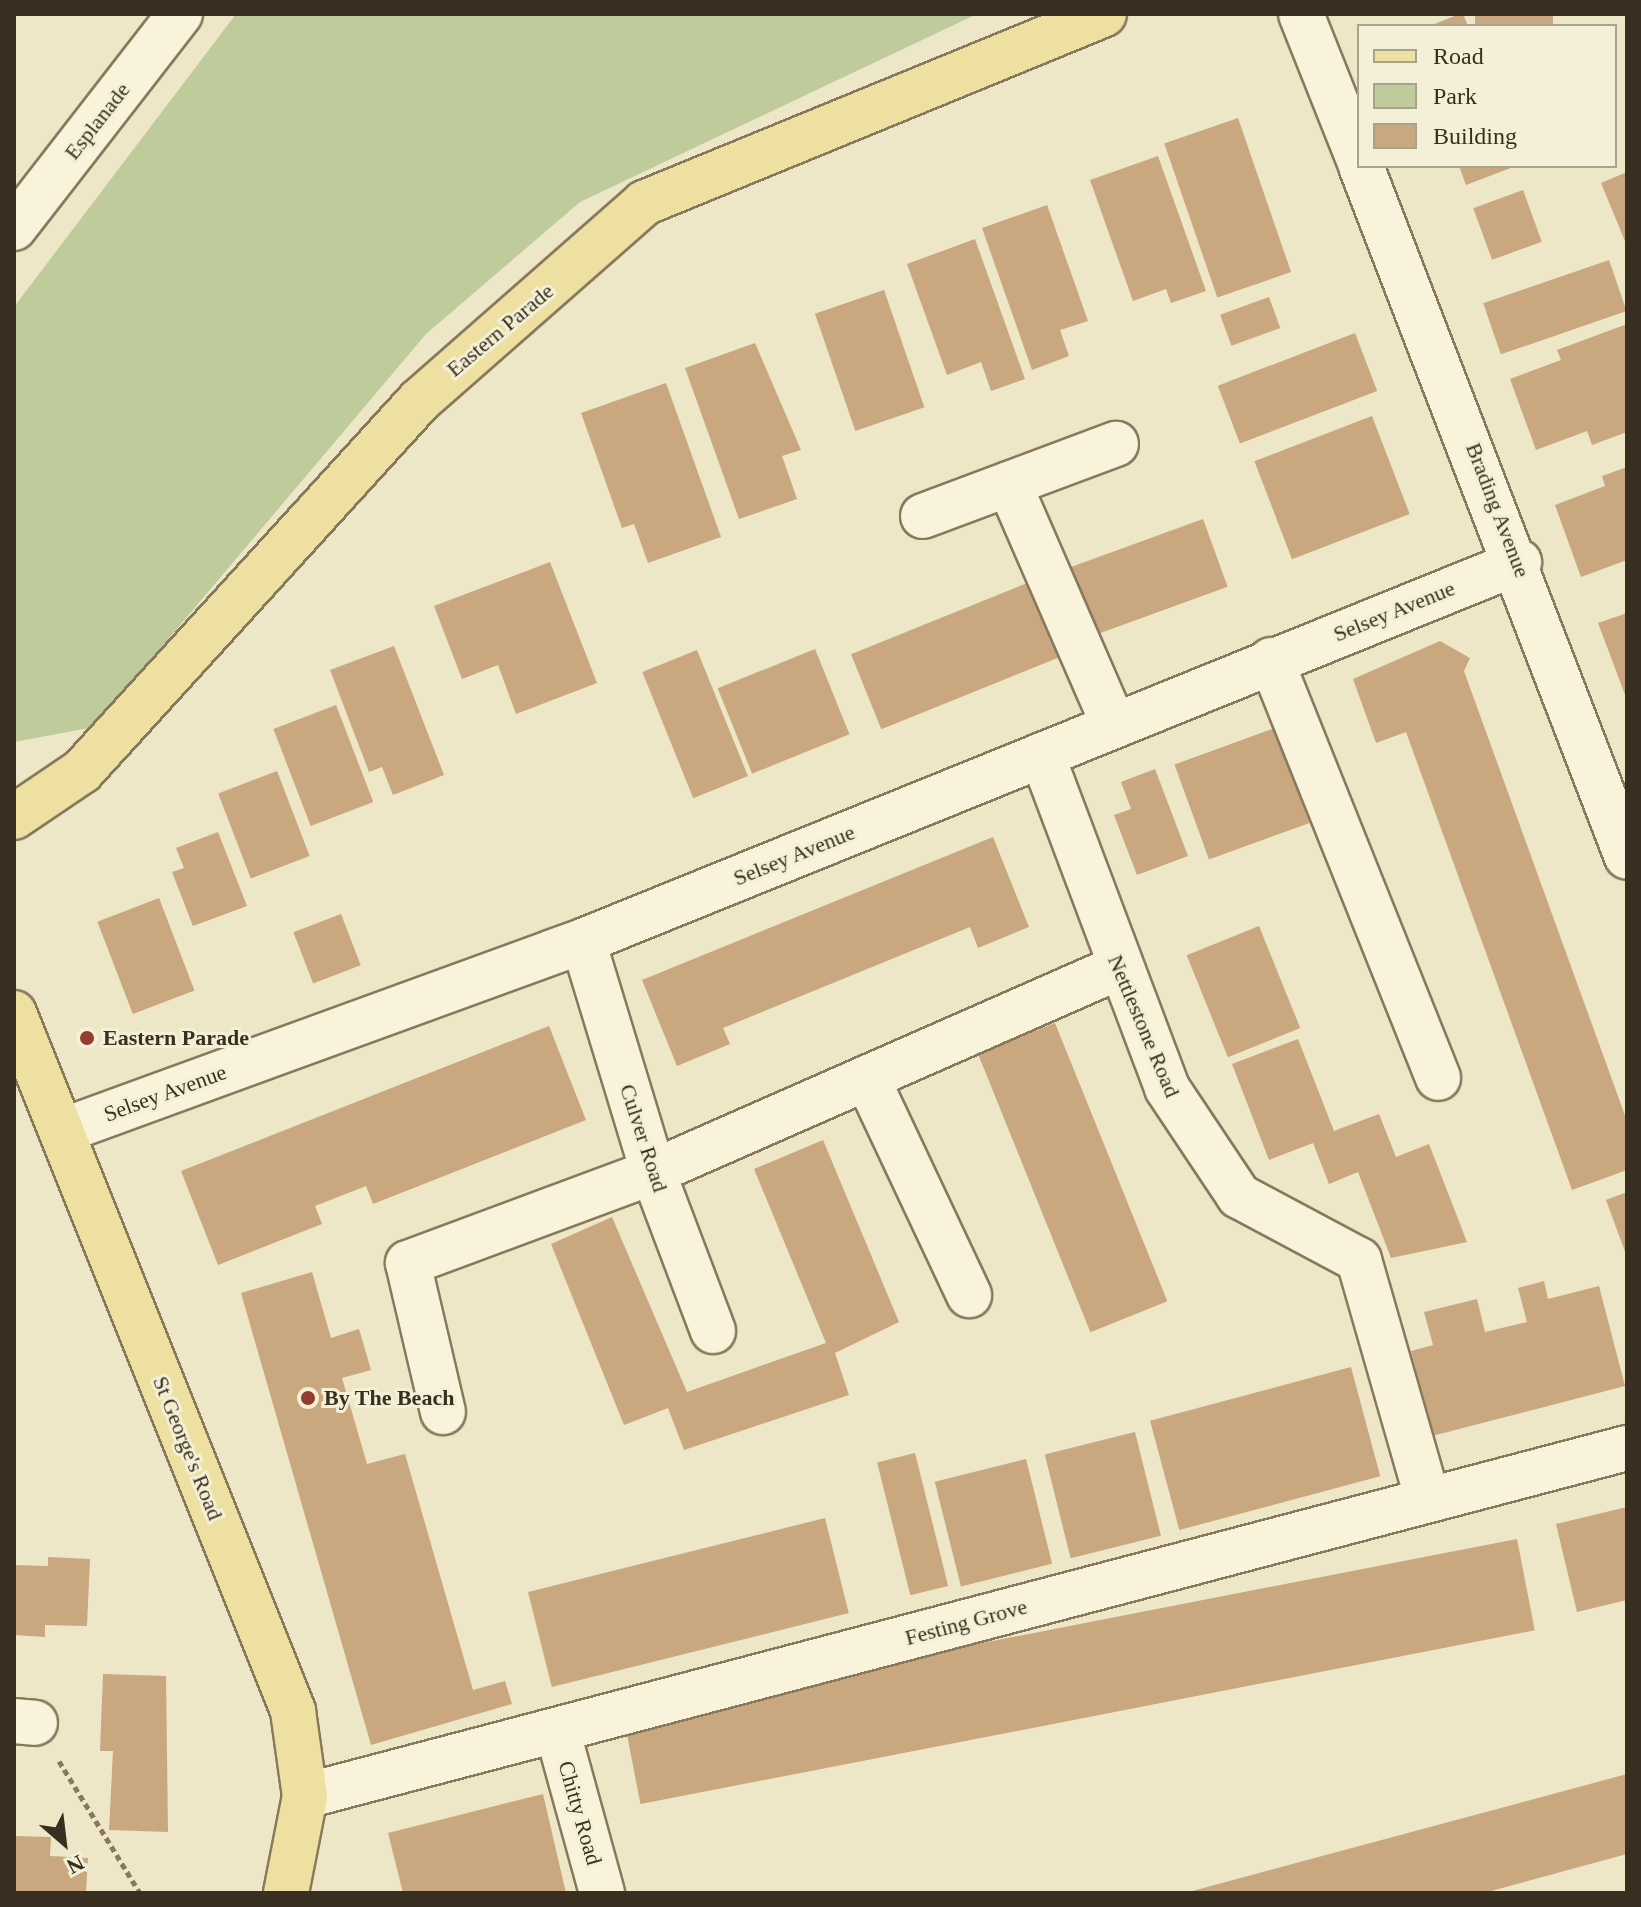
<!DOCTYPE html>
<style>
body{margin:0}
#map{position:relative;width:1641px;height:1907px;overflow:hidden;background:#ede6c7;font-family:"Times New Roman",serif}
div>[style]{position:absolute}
.green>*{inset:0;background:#bfcb9b}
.building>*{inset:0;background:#c9a77f;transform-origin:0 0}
.path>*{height:5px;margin-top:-2.5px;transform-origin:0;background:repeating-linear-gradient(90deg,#88795d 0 6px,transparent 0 10px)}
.roads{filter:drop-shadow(2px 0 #88795d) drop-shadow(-2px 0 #88795d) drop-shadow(0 2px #88795d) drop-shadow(0 -2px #88795d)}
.minor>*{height:44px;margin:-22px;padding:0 22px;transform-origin:22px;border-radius:22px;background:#f8f3da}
.major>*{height:44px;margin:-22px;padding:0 22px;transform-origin:22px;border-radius:22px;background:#eee0a1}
.dots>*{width:22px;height:22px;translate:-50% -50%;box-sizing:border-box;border:4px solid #f4f0d7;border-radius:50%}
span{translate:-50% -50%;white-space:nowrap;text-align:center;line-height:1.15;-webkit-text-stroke:6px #f4f0d7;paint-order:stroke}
.street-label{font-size:22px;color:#392f20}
.poi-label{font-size:22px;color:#392f20;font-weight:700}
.left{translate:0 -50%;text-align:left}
.frame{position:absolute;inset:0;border:16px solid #392f20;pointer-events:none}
.legend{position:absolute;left:1357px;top:24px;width:260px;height:144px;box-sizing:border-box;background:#f4f0d7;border:2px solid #a9a38e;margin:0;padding:10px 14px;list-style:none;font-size:24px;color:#392f20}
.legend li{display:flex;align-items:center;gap:16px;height:40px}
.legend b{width:40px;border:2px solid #a9a38e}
.north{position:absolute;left:24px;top:1803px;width:80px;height:80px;-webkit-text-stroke:6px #f4f0d7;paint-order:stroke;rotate:152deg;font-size:22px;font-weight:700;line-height:32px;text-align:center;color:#392f20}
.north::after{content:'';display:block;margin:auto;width:28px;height:36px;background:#392f20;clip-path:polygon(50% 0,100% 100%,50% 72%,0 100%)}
</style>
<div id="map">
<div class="green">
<i style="clip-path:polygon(236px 14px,977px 14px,580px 202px,426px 334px,94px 727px,14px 742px,14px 307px)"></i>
</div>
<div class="building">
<i style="clip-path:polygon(1463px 14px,1468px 26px,1429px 26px,1460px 14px)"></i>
<i style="left:1475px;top:14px;width:78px;height:13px"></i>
<i style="left:1238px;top:118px;width:163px;height:78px;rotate:71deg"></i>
<i style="clip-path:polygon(1158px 156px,1206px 291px,1171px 303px,1166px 289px,1133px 301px,1090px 180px)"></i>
<i style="clip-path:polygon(1459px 166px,1516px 166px,1466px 185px)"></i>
<i style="clip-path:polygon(1627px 172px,1627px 246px,1601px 183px)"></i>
<i style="left:1523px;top:190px;width:55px;height:53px;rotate:70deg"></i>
<i style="clip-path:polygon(1047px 205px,1088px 321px,1060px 330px,1069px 356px,1032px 370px,982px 228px)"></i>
<i style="clip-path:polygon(975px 239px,1025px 379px,991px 391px,981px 362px,947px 375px,907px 264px)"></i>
<i style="left:1609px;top:260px;width:54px;height:133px;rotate:71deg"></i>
<i style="left:884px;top:290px;width:124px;height:73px;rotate:71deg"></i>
<i style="left:1269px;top:297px;width:33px;height:52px;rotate:70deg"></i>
<i style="clip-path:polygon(1627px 324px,1627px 432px,1592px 445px,1587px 431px,1536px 450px,1510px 379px,1561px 360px,1557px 350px)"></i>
<i style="left:1355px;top:333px;width:62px;height:147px;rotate:69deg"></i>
<i style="clip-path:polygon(755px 343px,801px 450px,782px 456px,797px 499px,739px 519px,685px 368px)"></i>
<i style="clip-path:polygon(666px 383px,721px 537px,648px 563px,634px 524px,622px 528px,581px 413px)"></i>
<i style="left:1372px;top:416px;width:105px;height:126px;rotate:69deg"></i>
<i style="clip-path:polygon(1627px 467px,1627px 560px,1581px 577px,1555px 505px,1605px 486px,1602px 476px)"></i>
<i style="left:1203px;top:519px;width:72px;height:150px;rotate:70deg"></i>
<i style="clip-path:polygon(550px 562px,597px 683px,516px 714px,498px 665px,462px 679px,434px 606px)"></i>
<i style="left:1042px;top:577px;width:81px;height:206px;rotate:68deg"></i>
<i style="clip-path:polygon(1627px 613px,1627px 700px,1598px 623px)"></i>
<i style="clip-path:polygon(1440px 641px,1470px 658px,1464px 671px,1627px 1121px,1627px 1170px,1572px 1190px,1406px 732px,1376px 743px,1353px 679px)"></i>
<i style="clip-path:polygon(394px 646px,444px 775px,393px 795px,382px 767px,369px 772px,330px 670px)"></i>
<i style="left:815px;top:649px;width:92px;height:105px;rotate:68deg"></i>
<i style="left:697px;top:650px;width:136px;height:59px;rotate:68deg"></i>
<i style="left:336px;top:705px;width:104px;height:67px;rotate:69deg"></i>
<i style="left:1275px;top:728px;width:101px;height:107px;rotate:70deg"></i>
<i style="clip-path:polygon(1155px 769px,1188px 856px,1137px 875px,1114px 815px,1131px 809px,1121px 782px)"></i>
<i style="left:277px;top:771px;width:91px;height:63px;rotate:69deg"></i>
<i style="clip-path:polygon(218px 832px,247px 906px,193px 926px,172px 872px,184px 868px,176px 848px)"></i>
<i style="clip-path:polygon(993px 837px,1029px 927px,978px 948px,970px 927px,723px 1028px,730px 1044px,677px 1066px,642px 980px)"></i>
<i style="left:159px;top:898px;width:99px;height:66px;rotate:69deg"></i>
<i style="left:341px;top:914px;width:55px;height:51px;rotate:69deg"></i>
<i style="left:1259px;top:926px;width:110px;height:78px;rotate:68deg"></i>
<i style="left:1055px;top:1023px;width:300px;height:83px;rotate:68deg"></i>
<i style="clip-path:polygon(549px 1026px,586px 1120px,373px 1204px,366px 1186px,315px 1206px,322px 1224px,218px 1265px,181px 1171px)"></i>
<i style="clip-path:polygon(1298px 1039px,1334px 1131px,1379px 1114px,1396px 1157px,1429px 1144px,1467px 1242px,1391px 1258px,1358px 1172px,1329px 1184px,1313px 1143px,1269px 1160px,1232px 1064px)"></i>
<i style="clip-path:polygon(823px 1140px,899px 1322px,835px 1353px,849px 1395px,684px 1450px,668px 1408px,624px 1425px,551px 1244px,612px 1217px,687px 1392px,826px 1343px,754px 1169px)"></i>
<i style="clip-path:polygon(1627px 1192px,1627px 1257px,1606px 1200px)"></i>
<i style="clip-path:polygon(312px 1272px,331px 1338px,359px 1329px,371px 1370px,342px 1378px,367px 1464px,405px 1454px,473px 1690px,505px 1681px,512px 1704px,371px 1745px,241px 1293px)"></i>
<i style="clip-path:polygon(1544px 1281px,1548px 1299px,1599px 1286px,1625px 1386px,1432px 1436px,1411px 1351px,1433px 1345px,1424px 1312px,1477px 1299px,1485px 1332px,1527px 1322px,1518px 1288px)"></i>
<i style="left:1351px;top:1367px;width:113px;height:208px;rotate:75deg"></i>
<i style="left:1135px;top:1432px;width:107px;height:93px;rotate:76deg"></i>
<i style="left:915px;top:1453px;width:137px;height:39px;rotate:76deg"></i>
<i style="left:1026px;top:1459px;width:108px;height:94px;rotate:76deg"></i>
<i style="clip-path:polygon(1627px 1507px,1627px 1600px,1577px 1612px,1556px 1524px)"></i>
<i style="left:825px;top:1518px;width:98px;height:306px;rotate:76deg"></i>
<i style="left:1517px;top:1539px;width:93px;height:911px;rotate:79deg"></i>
<i style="clip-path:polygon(48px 1557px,90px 1559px,87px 1626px,45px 1625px,45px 1637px,14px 1635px,14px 1565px,48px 1566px)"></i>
<i style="clip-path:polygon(103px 1674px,166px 1676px,168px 1832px,109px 1830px,113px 1751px,100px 1751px)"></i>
<i style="clip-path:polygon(1627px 1774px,1627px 1854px,1484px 1893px,1185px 1893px)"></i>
<i style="clip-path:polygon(543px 1794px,566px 1893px,403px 1893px,388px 1833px)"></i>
<i style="clip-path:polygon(14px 1836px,51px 1837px,50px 1856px,88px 1858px,86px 1893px,14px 1893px)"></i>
</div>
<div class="path">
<i style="left:59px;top:1761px;width:155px;rotate:58.5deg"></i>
</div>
<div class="roads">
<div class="minor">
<i style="left:1301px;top:14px;width:157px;rotate:68.3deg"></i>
<i style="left:1361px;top:166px;width:740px;rotate:68.95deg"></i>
<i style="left:14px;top:228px;width:271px;rotate:-52.2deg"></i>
<i style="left:1009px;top:484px;width:263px;rotate:66.5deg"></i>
<i style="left:923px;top:516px;width:206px;rotate:-20.5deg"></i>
<i style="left:1271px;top:660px;width:450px;rotate:68.2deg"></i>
<i style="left:1042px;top:755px;width:356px;rotate:69.4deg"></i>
<i style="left:1167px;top:1088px;width:130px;rotate:56.3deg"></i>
<i style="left:1239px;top:1196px;width:136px;rotate:28.1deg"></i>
<i style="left:1359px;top:1260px;width:247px;rotate:74deg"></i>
<i style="left:583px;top:941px;width:241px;rotate:73.1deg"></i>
<i style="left:653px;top:1172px;width:170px;rotate:69.3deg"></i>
<i style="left:867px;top:1078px;width:240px;rotate:64.8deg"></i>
<i style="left:62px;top:1131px;width:555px;rotate:-20.04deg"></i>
<i style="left:583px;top:941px;width:1010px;rotate:-22.04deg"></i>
<i style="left:443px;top:1412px;width:153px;rotate:-103.2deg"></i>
<i style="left:408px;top:1263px;width:261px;rotate:-20.4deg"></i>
<i style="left:653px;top:1172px;width:507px;rotate:-23.73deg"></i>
<i style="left:14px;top:1721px;width:21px;rotate:5deg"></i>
<i style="left:558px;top:1733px;width:166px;rotate:74.6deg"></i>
<i style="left:305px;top:1796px;width:1367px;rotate:-14.75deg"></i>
</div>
<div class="major">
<i style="left:14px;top:817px;width:82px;rotate:-34.1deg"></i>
<i style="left:82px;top:771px;width:500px;rotate:-47.67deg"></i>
<i style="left:419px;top:401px;width:300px;rotate:-41.3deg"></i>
<i style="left:644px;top:203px;width:497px;rotate:-22.3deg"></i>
<i style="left:14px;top:1013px;width:752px;rotate:68.21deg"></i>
<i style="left:293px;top:1711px;width:86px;rotate:82deg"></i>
<i style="left:305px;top:1796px;width:99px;rotate:101.1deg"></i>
</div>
</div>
<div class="dots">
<i style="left:87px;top:1038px;background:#943c30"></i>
<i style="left:308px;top:1398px;background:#943c30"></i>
</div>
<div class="street-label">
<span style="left:97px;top:121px;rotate:-52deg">Esplanade</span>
<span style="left:500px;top:330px;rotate:-40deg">Eastern Parade</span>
<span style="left:1498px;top:510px;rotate:69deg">Brading Avenue</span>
<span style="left:1394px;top:611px;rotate:-22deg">Selsey Avenue</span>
<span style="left:794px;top:855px;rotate:-22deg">Selsey Avenue</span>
<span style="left:1144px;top:1026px;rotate:67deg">Nettlestone Road</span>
<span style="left:165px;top:1093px;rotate:-20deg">Selsey Avenue</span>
<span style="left:644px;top:1138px;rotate:72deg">Culver Road</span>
<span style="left:188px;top:1448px;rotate:68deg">St George's Road</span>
<span style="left:966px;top:1622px;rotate:-15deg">Festing Grove</span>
<span style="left:580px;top:1813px;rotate:74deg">Chitty Road</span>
</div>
<div class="poi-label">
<span class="left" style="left:103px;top:1038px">Eastern Parade</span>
<span class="left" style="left:324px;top:1398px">By The Beach</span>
</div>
<div class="frame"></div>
<ul class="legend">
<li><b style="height:10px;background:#eee0a1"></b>Road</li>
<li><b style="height:22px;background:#bfcb9b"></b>Park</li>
<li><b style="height:22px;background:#c9a77f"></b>Building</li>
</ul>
<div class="north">N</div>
</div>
